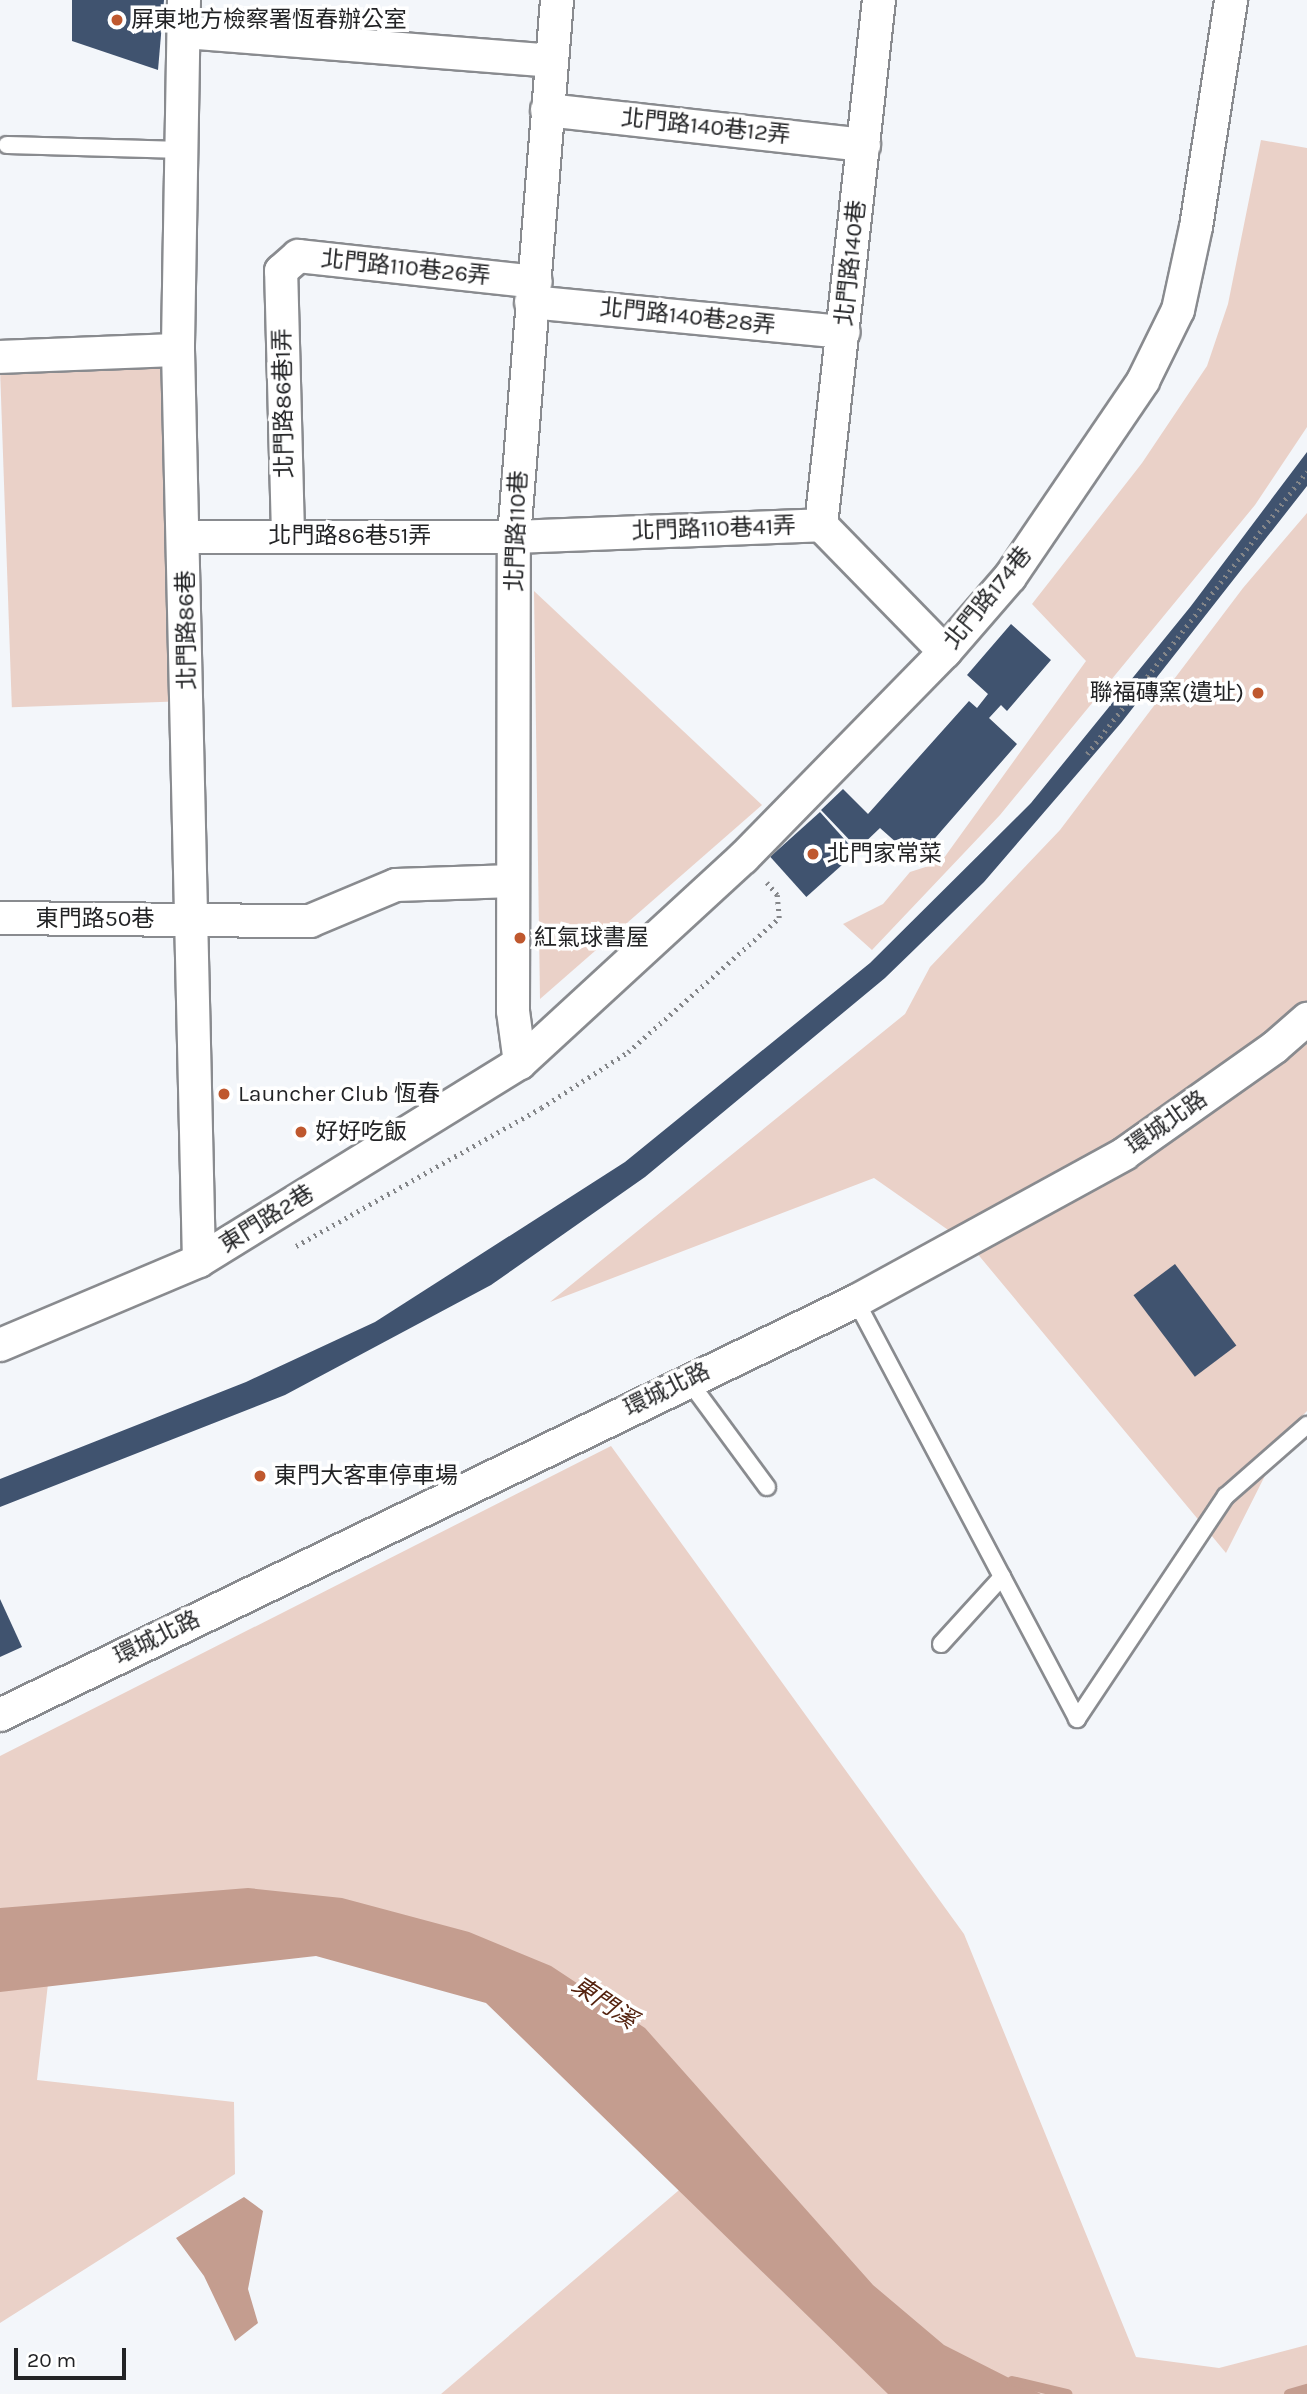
<!DOCTYPE html>
<meta charset="utf-8">
<style>
body{margin:0}
#map{position:relative;width:1307px;height:2394px;overflow:hidden;background:#f3f6fa;font-family:Karla,"Noto Sans TC",sans-serif}
div>[style]{position:absolute}
.green>*{inset:0;background:#ead1c8;transform-origin:0 0}
.water>*{inset:0;background:#c49d8f}
.stream>*{height:10px;margin:-5px;padding:0 5px;transform-origin:5px;border-radius:5px;background:#c49d8f}
.building>*{inset:0;background:#40536f;transform-origin:0 0}
.path>*{height:4.5px;margin-top:-2.25px;transform-origin:0;background:repeating-linear-gradient(90deg,#848689 0 2px,transparent 0 7px)}
.roads{filter:drop-shadow(2px 0 #898b8f) drop-shadow(-2px 0 #898b8f) drop-shadow(0 2px #898b8f) drop-shadow(0 -2px #898b8f)}
.lane>*{height:16px;margin:-8px;padding:0 8px;transform-origin:8px;border-radius:8px;background:#fff}
.street>*{height:32px;margin:-16px;padding:0 16px;transform-origin:16px;border-radius:16px;background:#fff}
.dots>*{width:19px;height:19px;translate:-50% -50%;box-sizing:border-box;border:4px solid #fff;border-radius:50%}
span{translate:-50% -50%;white-space:nowrap;text-align:center;line-height:1.15;-webkit-text-stroke:7px #fff;paint-order:stroke}
.poi-label{font-size:23px;color:#222325}
.left{translate:0 -50%;text-align:left}
.right{translate:-100% -50%;text-align:right}
.street-label{font-size:23px;color:#222325}
.water-label{font-size:24px;color:#55230f;font-style:italic}
.scale{position:absolute;left:14px;top:2348px;width:112px;height:32px;box-sizing:border-box;border:4px solid #222325;border-top:0;padding-left:9px;font-size:21px;line-height:24px;white-space:nowrap;color:#222325;-webkit-text-stroke:5px #fff;paint-order:stroke}
</style>
<div id="map">
<div class="green">
<i style="clip-path:polygon(1261px 140px,1307px 148px,1307px 427px,1255px 505px,1000px 815px,872px 950px,843px 924px,883px 904px,910px 872px,941px 862px,1086px 661px,1032px 604px,1142px 463px,1207px 366px,1228px 304px)"></i>
<i style="left:184px;top:365px;width:336px;height:184px;rotate:88deg"></i>
<i style="clip-path:polygon(1307px 513px,1307px 1411px,1287px 1432px,1226px 1553px,971px 1246px,874px 1178px,550px 1302px,905px 1014px,930px 967px,1060px 830px,1243px 588px)"></i>
<i style="clip-path:polygon(534px 591px,762px 805px,540px 999px)"></i>
<i style="clip-path:polygon(611px 1446px,964px 1934px,1136px 2357px,1219px 2368px,1307px 2345px,1307px 2394px,441px 2394px,734px 2143px,416px 1928px,49px 1975px,37px 2080px,234px 2102px,235px 2174px,0 2323px,0 1756px)"></i>
</div>
<div class="water">
<i style="clip-path:polygon(248px 1888px,342px 1898px,469px 1932px,551px 1966px,645px 2028px,873px 2285px,944px 2345px,1041px 2394px,888px 2394px,486px 2003px,316px 1956px,0 1992px,0 1908px)"></i>
<i style="clip-path:polygon(244px 2197px,263px 2211px,248px 2289px,258px 2323px,235px 2341px,204px 2276px,176px 2238px)"></i>
</div>
<div class="stream">
<i style="left:1012px;top:2381px;width:57px;rotate:13.3deg"></i>
<i style="left:1289px;top:2394px;width:19px;rotate:-16deg"></i>
</div>
<div class="building">
<i style="clip-path:polygon(72px 0,164px 0,158px 70px,72px 41px)"></i>
<i style="clip-path:polygon(1307px 452px,1307px 486px,1121px 723px,984px 882px,885px 978px,645px 1177px,491px 1285px,285px 1395px,0 1507px,0 1479px,246px 1382px,375px 1322px,625px 1162px,870px 963px,1031px 803px,1191px 606px)"></i>
<i style="clip-path:polygon(1011px 624px,1051px 660px,1007px 711px,1001px 705px,989px 718px,1017px 744px,916px 860px,880px 828px,858px 849px,821px 810px,843px 789px,868px 814px,969px 701px,977px 708px,988px 694px,967px 675px)"></i>
<i style="left:820px;top:812px;width:54px;height:67px;rotate:48deg"></i>
<i style="left:1175px;top:1264px;width:102px;height:52px;rotate:53deg"></i>
<i style="clip-path:polygon(0 1599px,22px 1647px,0 1657px)"></i>
</div>
<div class="path">
<i style="left:1087px;top:754px;width:358px;rotate:-52.1deg"></i>
<i style="left:296px;top:1246px;width:281px;rotate:-29.4deg"></i>
<i style="left:541px;top:1108px;width:103px;rotate:-32.8deg"></i>
<i style="left:628px;top:1052px;width:202px;rotate:-41.6deg"></i>
<i style="left:779px;top:918px;width:23px;rotate:-95deg"></i>
<i style="left:777px;top:895px;width:16px;rotate:-130deg"></i>
</div>
<div class="roads">
<div class="lane">
<i style="left:7px;top:145px;width:176px;rotate:1.6deg"></i>
<i style="left:856px;top:1301px;width:473px;rotate:62.1deg"></i>
<i style="left:1077px;top:1719px;width:268px;rotate:-56.3deg"></i>
<i style="left:1226px;top:1496px;width:108px;rotate:-41.2deg"></i>
<i style="left:688px;top:1380px;width:133px;rotate:53.6deg"></i>
<i style="left:941px;top:1644px;width:91px;rotate:-47.7deg"></i>
</div>
<div class="street">
<i style="left:184px;top:0;width:350px;rotate:91deg"></i>
<i style="left:178px;top:350px;width:911px;rotate:88.68deg"></i>
<i style="left:185px;top:32px;width:367px;rotate:4.5deg"></i>
<i style="left:547px;top:110px;width:319px;rotate:6.3deg"></i>
<i style="left:531px;top:302px;width:314px;rotate:5.5deg"></i>
<i style="left:0;top:357px;width:178px;rotate:-2.3deg"></i>
<i style="left:821px;top:525px;width:528px;rotate:-83.7deg"></i>
<i style="left:288px;top:534px;width:263px;rotate:-91.5deg"></i>
<i style="left:281px;top:271px;width:23px;rotate:-41deg"></i>
<i style="left:298px;top:256px;width:239px;rotate:6.2deg"></i>
<i style="left:185px;top:537px;width:329px"></i>
<i style="left:514px;top:537px;width:307px;rotate:-2.2deg"></i>
<i style="left:821px;top:525px;width:177px;rotate:45.7deg"></i>
<i style="left:0;top:918px;width:310px;rotate:0.6deg"></i>
<i style="left:310px;top:921px;width:93px;rotate:-22.7deg"></i>
<i style="left:396px;top:885px;width:117px;rotate:-2deg"></i>
<i style="left:520px;top:1063px;width:52px;rotate:-97.7deg"></i>
<i style="left:513px;top:1011px;width:474px;rotate:-89.9deg"></i>
<i style="left:514px;top:537px;width:539px;rotate:-85.42deg"></i>
<i style="left:0;top:1345px;width:216px;rotate:-22.9deg"></i>
<i style="left:199px;top:1261px;width:377px;rotate:-31.7deg"></i>
<i style="left:520px;top:1063px;width:303px;rotate:-42.6deg"></i>
<i style="left:743px;top:858px;width:289px;rotate:-45.6deg"></i>
<i style="left:945px;top:652px;width:99px;rotate:-49.1deg"></i>
<i style="left:1010px;top:577px;width:237px;rotate:-55.8deg"></i>
<i style="left:1143px;top:381px;width:79px;rotate:-63.8deg"></i>
<i style="left:1178px;top:310px;width:85px;rotate:-77.8deg"></i>
<i style="left:1196px;top:227px;width:230px;rotate:-81.2deg"></i>
<i style="left:0;top:1715px;width:951px;rotate:-25.81deg"></i>
<i style="left:856px;top:1301px;width:306px;rotate:-28.7deg"></i>
<i style="left:1124px;top:1154px;width:185px;rotate:-35.3deg"></i>
<i style="left:1275px;top:1047px;width:43px;rotate:-41.2deg"></i>
</div>
</div>
<div class="dots">
<i style="left:117px;top:20px;background:#bf582e"></i>
<i style="left:1258px;top:693px;background:#bf582e"></i>
<i style="left:813px;top:854px;background:#bf582e"></i>
<i style="left:520px;top:938px;background:#bf582e"></i>
<i style="left:224px;top:1094px;background:#bf582e"></i>
<i style="left:301px;top:1132px;background:#bf582e"></i>
<i style="left:260px;top:1476px;background:#bf582e"></i>
</div>
<div class="poi-label">
<span class="left" style="left:131px;top:20px">屏東地方檢察署恆春辦公室</span>
<span class="right" style="left:1244px;top:693px">聯福磚窯(遺址)</span>
<span class="left" style="left:827px;top:854px">北門家常菜</span>
<span class="left" style="left:534px;top:938px">紅氣球書屋</span>
<span class="left" style="left:238px;top:1094px">Launcher Club 恆春</span>
<span class="left" style="left:315px;top:1132px">好好吃飯</span>
<span class="left" style="left:274px;top:1476px">東門大客車停車場</span>
</div>
<div class="street-label">
<span style="left:706px;top:127px;rotate:6deg">北門路140巷12弄</span>
<span style="left:851px;top:263px;rotate:-84deg">北門路140巷</span>
<span style="left:406px;top:268px;rotate:6deg">北門路110巷26弄</span>
<span style="left:688px;top:317px;rotate:6deg">北門路140巷28弄</span>
<span style="left:284px;top:403px;rotate:-91deg">北門路86巷1弄</span>
<span style="left:714px;top:529px;rotate:-2deg">北門路110巷41弄</span>
<span style="left:517px;top:531px;rotate:-88deg">北門路110巷</span>
<span style="left:350px;top:536px">北門路86巷51弄</span>
<span style="left:988px;top:598px;rotate:-51deg">北門路174巷</span>
<span style="left:187px;top:630px;rotate:-91deg">北門路86巷</span>
<span style="left:95px;top:919px">東門路50巷</span>
<span style="left:1167px;top:1123px;rotate:-35deg">環城北路</span>
<span style="left:267px;top:1219px;rotate:-32deg">東門路2巷</span>
<span style="left:667px;top:1390px;rotate:-26deg">環城北路</span>
<span style="left:157px;top:1638px;rotate:-26deg">環城北路</span>
</div>
<div class="water-label">
<span style="left:604px;top:2003px;rotate:34deg">東門溪</span>
</div>
<div class="scale">20 m</div>
</div>
